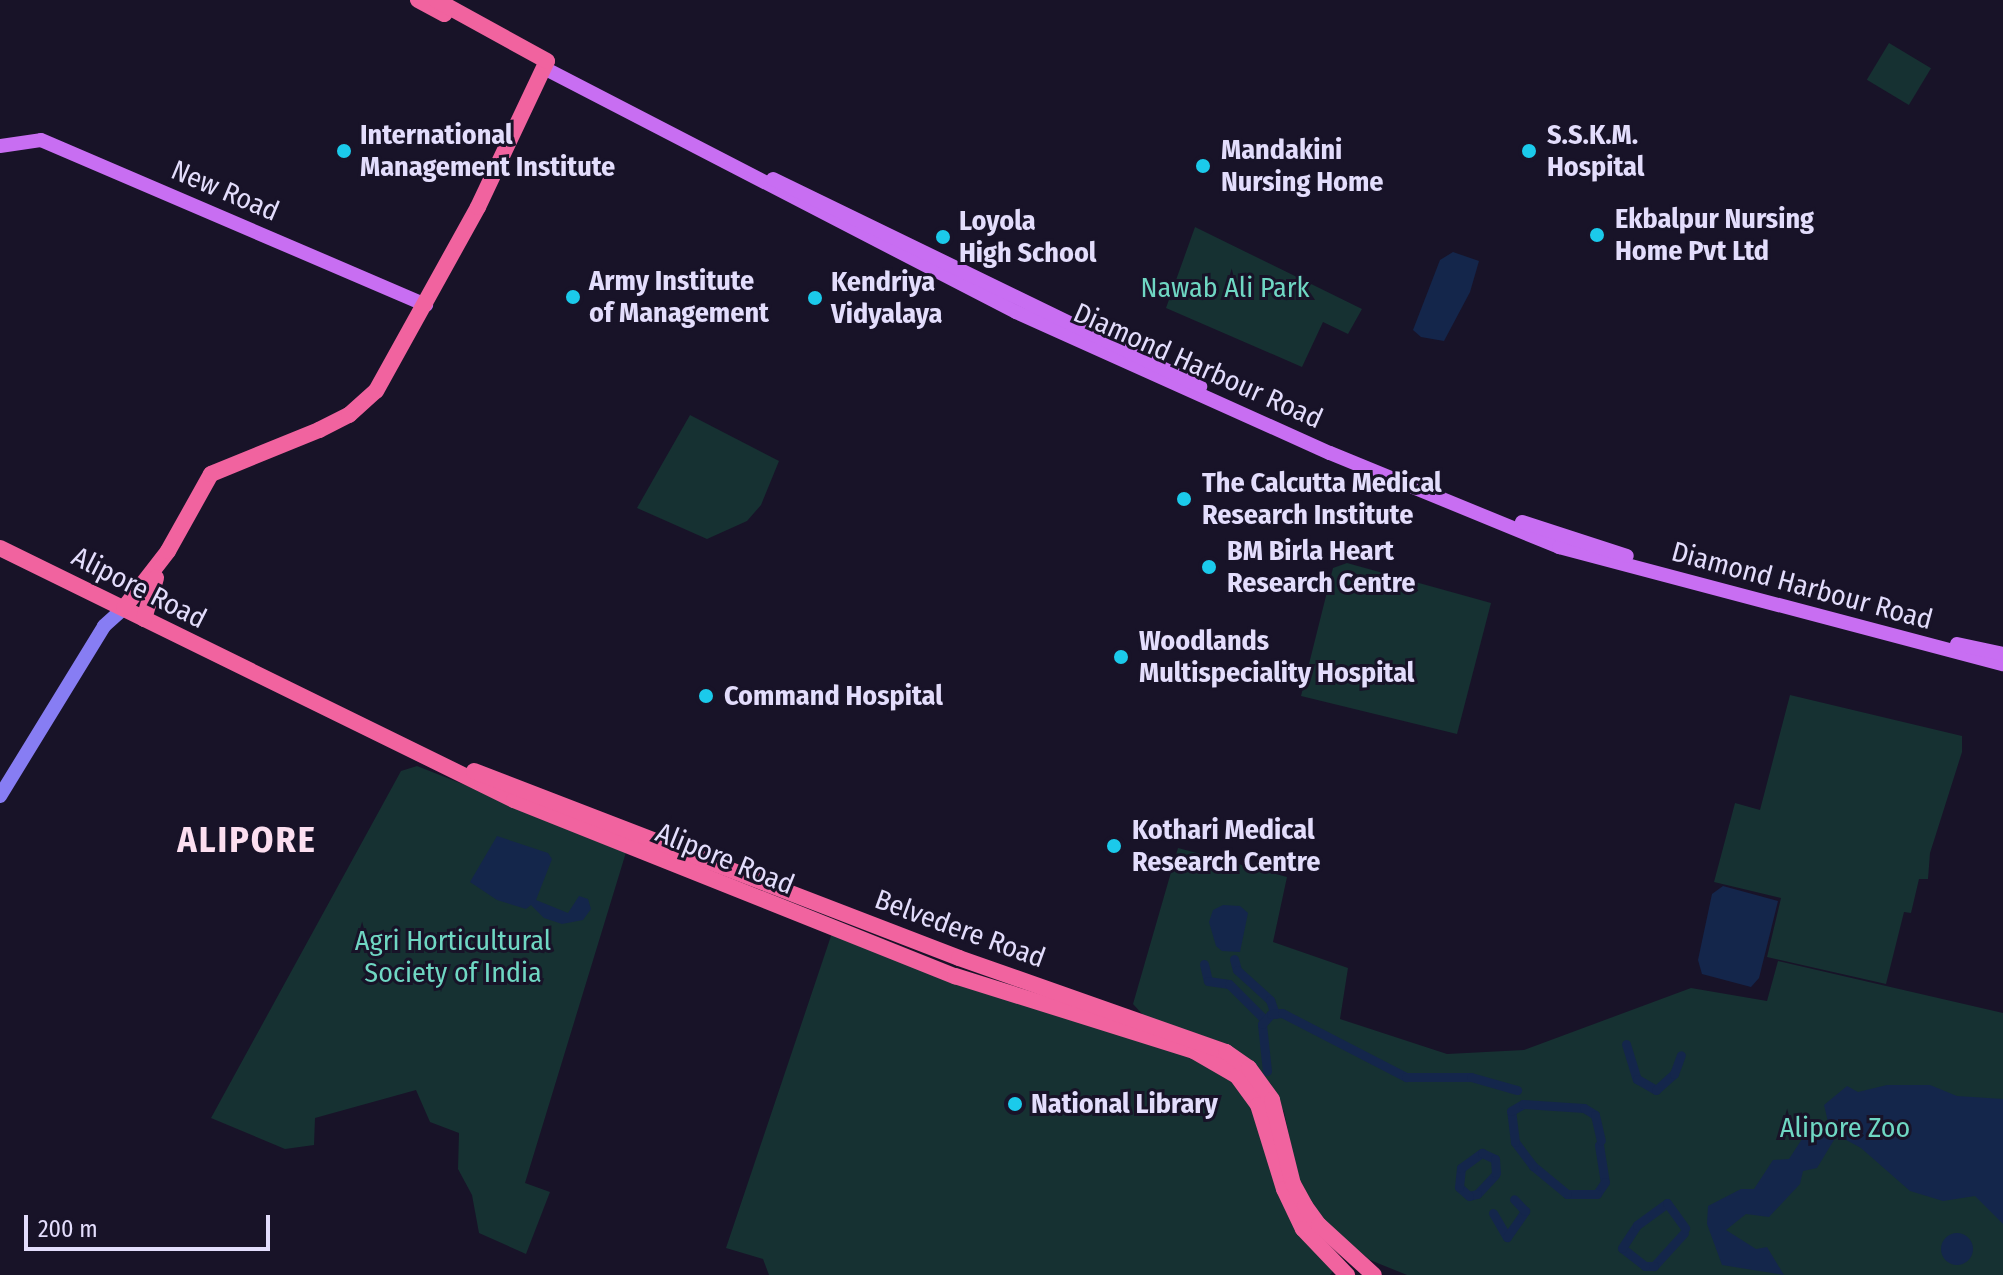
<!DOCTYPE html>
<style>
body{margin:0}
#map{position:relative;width:2003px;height:1275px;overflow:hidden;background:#181328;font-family:"Fira Sans Condensed",sans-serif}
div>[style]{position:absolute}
.green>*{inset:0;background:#163132;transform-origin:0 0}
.water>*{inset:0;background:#14264b}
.round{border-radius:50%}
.canal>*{height:9px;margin:-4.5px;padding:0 4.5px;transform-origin:4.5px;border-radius:4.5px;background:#14264b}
.secondary>*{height:14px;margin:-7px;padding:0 7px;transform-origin:7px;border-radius:7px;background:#877df3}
.primary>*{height:14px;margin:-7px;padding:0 7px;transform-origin:7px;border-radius:7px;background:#c86ef2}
.highway>*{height:16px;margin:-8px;padding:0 8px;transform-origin:8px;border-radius:8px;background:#f1639f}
.dots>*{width:22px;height:22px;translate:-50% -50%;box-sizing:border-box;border:4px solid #181328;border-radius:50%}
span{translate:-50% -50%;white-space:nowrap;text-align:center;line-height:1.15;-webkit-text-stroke:6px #181328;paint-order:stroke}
.poi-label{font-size:28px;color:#e3ddfc;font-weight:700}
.left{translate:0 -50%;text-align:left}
.street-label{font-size:28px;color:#e3ddfc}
.park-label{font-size:28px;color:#6fd7c3}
.district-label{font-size:36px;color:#fcdff0;font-weight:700;letter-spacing:2px}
.scale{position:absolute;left:24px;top:1215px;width:246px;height:36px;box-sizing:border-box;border:4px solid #e3ddfc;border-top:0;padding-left:10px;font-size:24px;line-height:28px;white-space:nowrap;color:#e3ddfc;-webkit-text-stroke:6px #181328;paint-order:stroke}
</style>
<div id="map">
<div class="green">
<i style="left:1889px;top:43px;width:49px;height:43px;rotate:31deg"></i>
<i style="clip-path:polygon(1195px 227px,1362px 309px,1348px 334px,1323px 322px,1302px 367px,1166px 308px)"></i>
<i style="clip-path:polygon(690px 415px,779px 461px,761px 505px,747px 521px,707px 539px,637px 508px)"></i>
<i style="clip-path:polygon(1347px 563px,1491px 603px,1457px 734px,1301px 696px,1333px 568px)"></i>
<i style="clip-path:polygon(1790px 695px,1962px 736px,1962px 752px,1930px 853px,1928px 879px,1919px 879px,1911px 913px,1904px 912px,1886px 984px,1767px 957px,1781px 898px,1714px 882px,1735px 803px,1760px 810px)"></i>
<i style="clip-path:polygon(417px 766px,627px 849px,525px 1183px,550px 1192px,526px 1254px,479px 1233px,472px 1195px,458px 1169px,459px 1133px,430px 1122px,416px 1090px,315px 1118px,314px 1145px,285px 1149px,211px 1118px,401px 771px)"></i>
<i style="clip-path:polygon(1178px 848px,1287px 877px,1273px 942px,1348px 968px,1340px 1019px,1447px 1054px,1524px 1050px,1691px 988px,1767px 1001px,1778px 961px,2003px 1013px,2003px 1275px,1407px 1275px,1370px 1260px,1317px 1216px,1300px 1186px,1284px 1112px,1271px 1084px,1245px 1057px,1221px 1042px,1144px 1016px,1133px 1004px)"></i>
<i style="clip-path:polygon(832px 933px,1192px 1052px,1246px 1088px,1339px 1264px,1330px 1275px,769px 1275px,763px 1259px,726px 1248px)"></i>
</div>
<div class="water">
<i style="clip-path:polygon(1453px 252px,1479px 261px,1470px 292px,1444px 341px,1421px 337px,1413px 330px,1440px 260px)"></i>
<i style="clip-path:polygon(497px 836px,548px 853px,552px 859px,536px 900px,568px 913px,579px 896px,588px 899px,591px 909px,583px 920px,562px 924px,544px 918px,531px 905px,526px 909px,497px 900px,470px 882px)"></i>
<i style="clip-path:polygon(1723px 886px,1778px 901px,1759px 978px,1751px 987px,1702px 974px,1698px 960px,1712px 894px)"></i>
<i style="clip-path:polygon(1223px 905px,1240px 906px,1248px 913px,1240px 952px,1222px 951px,1216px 946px,1209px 922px,1213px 910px)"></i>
<i style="clip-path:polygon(1887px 1085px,1930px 1085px,1957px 1096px,2003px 1099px,2003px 1224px,1975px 1196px,1943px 1201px,1910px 1191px,1861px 1148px,1837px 1135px,1817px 1168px,1803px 1171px,1800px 1184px,1769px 1217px,1746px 1214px,1726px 1230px,1756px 1249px,1767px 1247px,1784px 1275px,1722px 1265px,1707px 1224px,1708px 1206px,1741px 1189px,1754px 1189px,1773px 1160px,1789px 1159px,1802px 1139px,1822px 1139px,1829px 1126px,1824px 1105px,1847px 1086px,1858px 1092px)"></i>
<i class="round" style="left:1941px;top:1233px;width:32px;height:32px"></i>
</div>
<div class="canal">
<i style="left:1234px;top:959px;width:11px;rotate:75deg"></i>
<i style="left:1237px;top:970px;width:45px;rotate:42.3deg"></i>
<i style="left:1270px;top:1000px;width:15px;rotate:70deg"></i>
<i style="left:1204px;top:964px;width:17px;rotate:77deg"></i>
<i style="left:1208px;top:981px;width:21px;rotate:8deg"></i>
<i style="left:1229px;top:984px;width:51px;rotate:45deg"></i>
<i style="left:1626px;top:1044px;width:37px;rotate:73deg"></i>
<i style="left:1637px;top:1079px;width:22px;rotate:30deg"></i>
<i style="left:1656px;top:1090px;width:24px;rotate:-42deg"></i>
<i style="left:1674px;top:1074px;width:20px;rotate:-70deg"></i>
<i style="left:1267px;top:1071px;width:47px;rotate:-96.1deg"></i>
<i style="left:1262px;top:1024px;width:13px;rotate:-48deg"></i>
<i style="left:1271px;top:1014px;width:11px;rotate:-5deg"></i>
<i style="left:1282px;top:1013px;width:140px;rotate:27.3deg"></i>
<i style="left:1406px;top:1077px;width:65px"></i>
<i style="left:1471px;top:1077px;width:48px;rotate:15.8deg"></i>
<i style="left:1599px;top:1145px;width:37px;rotate:81deg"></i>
<i style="left:1605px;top:1182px;width:14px;rotate:124deg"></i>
<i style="left:1597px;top:1194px;width:30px;rotate:180deg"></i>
<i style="left:1567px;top:1194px;width:44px;rotate:-140.5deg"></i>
<i style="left:1533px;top:1166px;width:30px;rotate:-127deg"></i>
<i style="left:1515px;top:1142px;width:31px;rotate:-97deg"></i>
<i style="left:1511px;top:1111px;width:14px;rotate:-30deg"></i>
<i style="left:1523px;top:1104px;width:61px;rotate:3.8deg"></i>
<i style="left:1584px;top:1108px;width:13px;rotate:32deg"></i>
<i style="left:1595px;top:1115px;width:26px;rotate:77deg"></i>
<i style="left:1495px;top:1175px;width:26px;rotate:133deg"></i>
<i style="left:1477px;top:1194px;width:8px;rotate:166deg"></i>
<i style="left:1469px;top:1196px;width:13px;rotate:-138deg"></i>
<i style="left:1459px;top:1187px;width:19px;rotate:-84deg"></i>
<i style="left:1461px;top:1168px;width:26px;rotate:-36deg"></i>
<i style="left:1482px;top:1153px;width:14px;rotate:25deg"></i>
<i style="left:1495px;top:1159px;width:14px;rotate:86deg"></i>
<i style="left:1493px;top:1213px;width:28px;rotate:60deg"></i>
<i style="left:1507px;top:1237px;width:32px;rotate:-55deg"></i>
<i style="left:1525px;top:1211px;width:16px;rotate:-133deg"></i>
<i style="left:1684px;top:1233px;width:45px;rotate:132.3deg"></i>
<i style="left:1654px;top:1266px;width:9px;rotate:180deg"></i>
<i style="left:1645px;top:1266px;width:29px;rotate:-142deg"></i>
<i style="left:1622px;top:1248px;width:27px;rotate:-57deg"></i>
<i style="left:1637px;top:1225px;width:37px;rotate:-36deg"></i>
<i style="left:1667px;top:1203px;width:31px;rotate:54deg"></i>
</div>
<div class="secondary">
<i style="left:0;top:796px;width:199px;rotate:-58.5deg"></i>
<i style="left:104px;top:626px;width:27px;rotate:-42deg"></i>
</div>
<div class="primary">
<i style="left:544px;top:68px;width:531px;rotate:27.34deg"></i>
<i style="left:1016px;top:312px;width:344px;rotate:24.2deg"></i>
<i style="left:1330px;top:453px;width:248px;rotate:22.3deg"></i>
<i style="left:1559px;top:547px;width:459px;rotate:14.8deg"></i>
<i style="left:0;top:146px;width:41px;rotate:-8.3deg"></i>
<i style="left:41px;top:140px;width:419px;rotate:23.2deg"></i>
<i style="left:773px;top:179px;width:475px;rotate:25.9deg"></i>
<i style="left:1522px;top:522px;width:110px;rotate:17.9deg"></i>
<i style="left:1957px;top:644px;width:47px;rotate:12.3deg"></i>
</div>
<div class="highway">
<i style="left:418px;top:0;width:30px;rotate:28deg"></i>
<i style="left:0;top:548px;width:572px;rotate:26.12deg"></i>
<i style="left:514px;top:800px;width:475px;rotate:21.8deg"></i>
<i style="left:955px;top:976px;width:250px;rotate:17.4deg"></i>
<i style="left:1194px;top:1051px;width:50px;rotate:30.2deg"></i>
<i style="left:1237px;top:1076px;width:36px;rotate:54deg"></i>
<i style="left:1258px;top:1105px;width:88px;rotate:72.8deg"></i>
<i style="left:1284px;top:1189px;width:44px;rotate:64.6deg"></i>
<i style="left:1303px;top:1229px;width:64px;rotate:46.3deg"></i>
<i style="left:124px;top:608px;width:72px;rotate:-52.3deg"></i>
<i style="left:168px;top:551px;width:88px;rotate:-60.8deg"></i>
<i style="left:211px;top:474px;width:117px;rotate:-22.2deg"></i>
<i style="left:319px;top:430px;width:34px;rotate:-27deg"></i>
<i style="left:349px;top:415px;width:36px;rotate:-42deg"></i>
<i style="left:376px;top:391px;width:210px;rotate:-61deg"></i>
<i style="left:478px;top:207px;width:161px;rotate:-64.7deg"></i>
<i style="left:547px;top:61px;width:127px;rotate:-151.2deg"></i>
<i style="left:144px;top:619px;width:43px;rotate:-73.7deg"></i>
<i style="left:474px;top:771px;width:520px;rotate:21.08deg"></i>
<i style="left:959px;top:958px;width:283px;rotate:19.4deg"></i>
<i style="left:1226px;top:1052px;width:28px;rotate:35deg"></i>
<i style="left:1249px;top:1068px;width:39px;rotate:54deg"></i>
<i style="left:1272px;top:1100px;width:87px;rotate:76deg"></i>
<i style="left:1293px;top:1184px;width:25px;rotate:61deg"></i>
<i style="left:1305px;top:1206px;width:24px;rotate:54deg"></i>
<i style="left:1319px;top:1225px;width:74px;rotate:42.3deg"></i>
</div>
<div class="dots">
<i style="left:344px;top:151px;background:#1bcaeb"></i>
<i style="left:1529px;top:151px;background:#1bcaeb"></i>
<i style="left:1203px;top:166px;background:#1bcaeb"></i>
<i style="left:1597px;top:235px;background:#1bcaeb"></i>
<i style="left:943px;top:237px;background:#1bcaeb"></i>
<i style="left:573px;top:297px;background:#1bcaeb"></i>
<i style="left:815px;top:298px;background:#1bcaeb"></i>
<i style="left:1184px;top:499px;background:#1bcaeb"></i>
<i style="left:1209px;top:567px;background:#1bcaeb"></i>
<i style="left:1121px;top:657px;background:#1bcaeb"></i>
<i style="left:706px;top:696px;background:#1bcaeb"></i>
<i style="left:1114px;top:846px;background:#1bcaeb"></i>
<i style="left:1015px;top:1104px;background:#1bcaeb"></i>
</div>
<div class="poi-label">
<span class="left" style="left:360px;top:151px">International<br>Management Institute</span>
<span class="left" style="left:1547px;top:151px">S.S.K.M.<br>Hospital</span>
<span class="left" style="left:1221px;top:166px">Mandakini<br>Nursing Home</span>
<span class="left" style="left:1615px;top:235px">Ekbalpur Nursing<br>Home Pvt Ltd</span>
<span class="left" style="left:959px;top:237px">Loyola<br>High School</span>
<span class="left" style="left:589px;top:297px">Army Institute<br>of Management</span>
<span class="left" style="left:831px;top:298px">Kendriya<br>Vidyalaya</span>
<span class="left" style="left:1202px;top:499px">The Calcutta Medical<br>Research Institute</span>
<span class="left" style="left:1227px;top:567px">BM Birla Heart<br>Research Centre</span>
<span class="left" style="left:1139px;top:657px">Woodlands<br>Multispeciality Hospital</span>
<span class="left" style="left:724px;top:696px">Command Hospital</span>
<span class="left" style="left:1132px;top:846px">Kothari Medical<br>Research Centre</span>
<span class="left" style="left:1031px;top:1104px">National Library</span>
</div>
<div class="street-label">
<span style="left:225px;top:191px;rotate:23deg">New Road</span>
<span style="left:1198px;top:366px;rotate:24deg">Diamond Harbour Road</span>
<span style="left:1802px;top:586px;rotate:15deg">Diamond Harbour Road</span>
<span style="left:139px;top:588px;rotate:27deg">Alipore Road</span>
<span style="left:725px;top:859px;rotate:22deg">Alipore Road</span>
<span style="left:960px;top:929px;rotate:20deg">Belvedere Road</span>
</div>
<div class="park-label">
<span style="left:1225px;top:288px">Nawab Ali Park</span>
<span style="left:453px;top:957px">Agri Horticultural<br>Society of India</span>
<span style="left:1845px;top:1128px">Alipore Zoo</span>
</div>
<div class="district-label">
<span style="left:247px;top:841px">ALIPORE</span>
</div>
<div class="scale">200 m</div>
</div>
